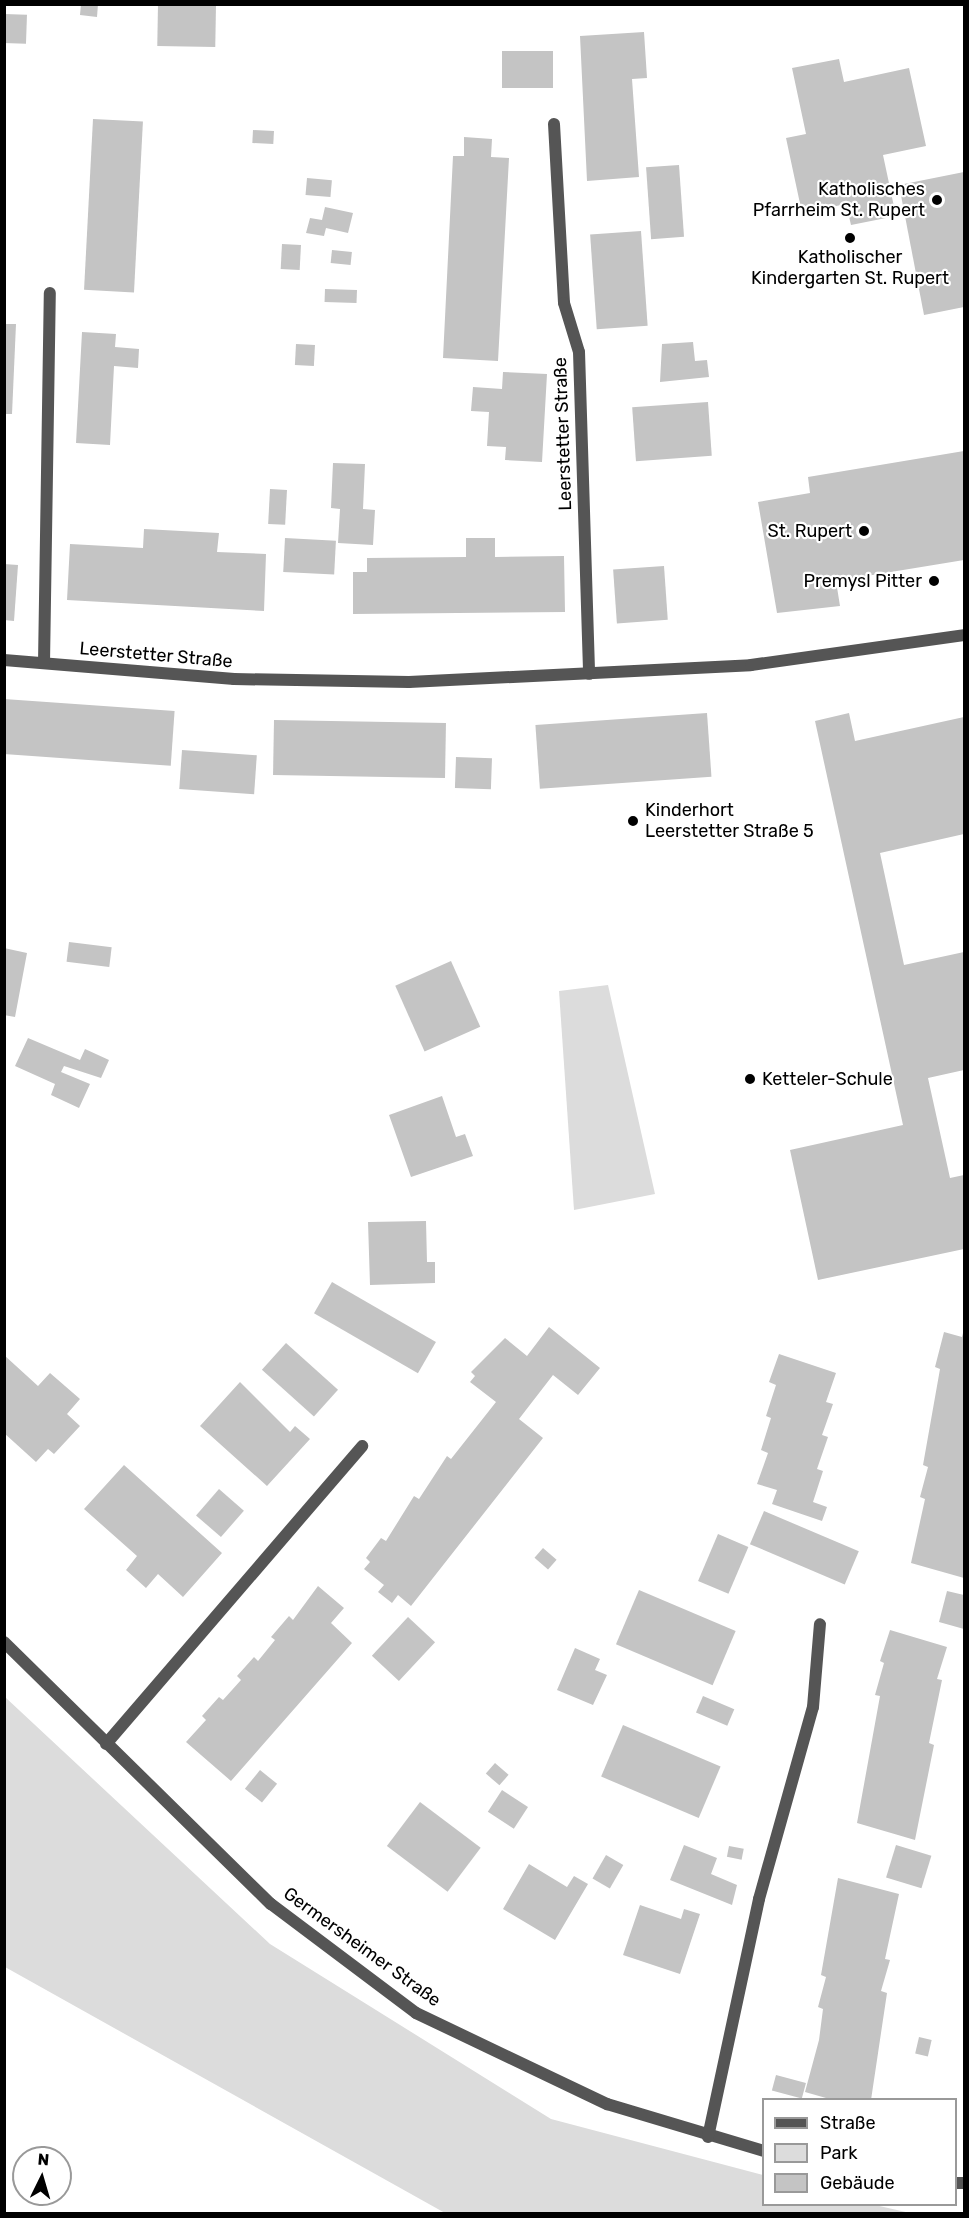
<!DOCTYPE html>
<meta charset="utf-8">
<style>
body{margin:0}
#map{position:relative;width:969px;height:2218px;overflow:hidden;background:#fff;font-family:Rubik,sans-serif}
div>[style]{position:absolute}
.green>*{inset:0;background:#dcdcdc}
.building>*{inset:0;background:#c4c4c4;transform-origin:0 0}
.minor>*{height:12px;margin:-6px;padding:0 6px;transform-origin:6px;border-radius:6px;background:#555}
.dots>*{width:16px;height:16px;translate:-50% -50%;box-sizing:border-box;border:3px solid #fff;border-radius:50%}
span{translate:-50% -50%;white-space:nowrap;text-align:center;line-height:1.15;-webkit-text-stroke:4.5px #fff;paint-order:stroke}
.poi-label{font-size:18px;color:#000}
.right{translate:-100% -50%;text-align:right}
.left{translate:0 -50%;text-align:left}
.street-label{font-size:18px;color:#000}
.frame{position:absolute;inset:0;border:6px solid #000;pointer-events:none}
.legend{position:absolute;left:762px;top:2098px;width:195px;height:108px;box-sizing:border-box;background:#fff;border:2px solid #999;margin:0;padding:8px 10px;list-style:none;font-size:18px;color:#000}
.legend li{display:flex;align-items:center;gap:12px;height:30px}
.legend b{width:30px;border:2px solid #999}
.north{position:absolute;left:12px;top:2146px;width:60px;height:60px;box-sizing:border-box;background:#fff;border:2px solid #999;border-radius:50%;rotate:5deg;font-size:16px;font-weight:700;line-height:24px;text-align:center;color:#000}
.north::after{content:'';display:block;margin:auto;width:21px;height:27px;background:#000;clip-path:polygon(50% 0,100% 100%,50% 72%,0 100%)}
</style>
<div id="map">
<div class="green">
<i style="clip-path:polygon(608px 985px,655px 1194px,574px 1210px,559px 991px)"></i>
<i style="clip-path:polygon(5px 1697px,270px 1944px,551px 2119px,763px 2175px,764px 2204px,875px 2205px,910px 2213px,445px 2213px,5px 1967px)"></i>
</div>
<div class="building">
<i style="clip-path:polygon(81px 4px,98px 4px,97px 17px,80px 15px)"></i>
<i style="left:158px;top:4px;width:58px;height:42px;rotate:1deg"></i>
<i style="left:4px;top:14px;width:23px;height:29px;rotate:2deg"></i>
<i style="clip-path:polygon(644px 32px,647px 78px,632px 79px,639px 177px,587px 181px,580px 36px)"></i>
<i style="left:553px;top:51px;width:37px;height:51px;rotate:90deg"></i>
<i style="clip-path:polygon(839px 59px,844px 82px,909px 68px,926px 146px,883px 155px,896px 216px,851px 225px,846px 204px,802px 213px,786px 138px,806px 134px,792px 68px)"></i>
<i style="left:93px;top:119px;width:50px;height:171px;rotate:3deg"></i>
<i style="left:253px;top:130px;width:21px;height:13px;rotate:3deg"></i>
<i style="clip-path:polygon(464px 137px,492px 139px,491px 157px,509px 158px,498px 361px,443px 358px,453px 156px,464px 156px)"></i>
<i style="left:679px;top:165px;width:72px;height:33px;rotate:86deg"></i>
<i style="clip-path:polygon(964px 172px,964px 307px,924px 315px,899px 185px)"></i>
<i style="left:307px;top:178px;width:25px;height:17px;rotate:5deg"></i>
<i style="clip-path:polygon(325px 207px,353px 213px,348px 233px,326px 228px,324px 236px,306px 233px,310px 218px,322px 220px)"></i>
<i style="left:641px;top:231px;width:95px;height:51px;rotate:86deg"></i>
<i style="left:282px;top:244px;width:19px;height:25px;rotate:3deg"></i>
<i style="left:332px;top:250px;width:20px;height:13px;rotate:6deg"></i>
<i style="left:325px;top:289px;width:32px;height:13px;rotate:2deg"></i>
<i style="clip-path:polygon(4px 324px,16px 324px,12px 414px,4px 414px)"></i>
<i style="clip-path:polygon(82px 332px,116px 334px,115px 347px,139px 349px,138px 368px,114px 366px,110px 445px,76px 443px)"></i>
<i style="clip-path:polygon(693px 342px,695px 361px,707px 360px,709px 377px,660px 382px,662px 344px)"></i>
<i style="left:296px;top:344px;width:19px;height:21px;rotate:3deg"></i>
<i style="clip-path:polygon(503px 372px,547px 374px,542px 462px,505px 460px,506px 447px,487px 446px,489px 412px,471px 411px,473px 387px,502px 389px)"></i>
<i style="left:708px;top:402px;width:54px;height:76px;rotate:86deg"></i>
<i style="clip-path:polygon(964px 451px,964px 560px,836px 581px,840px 606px,777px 613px,758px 502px,810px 493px,808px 477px)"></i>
<i style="clip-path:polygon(333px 463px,365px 464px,363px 509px,375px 510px,373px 545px,338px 543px,340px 509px,331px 508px)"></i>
<i style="left:270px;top:489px;width:17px;height:35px;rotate:3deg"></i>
<i style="clip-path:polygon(144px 529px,219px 533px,217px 552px,266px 554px,264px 611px,67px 600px,70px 544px,143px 548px)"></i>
<i style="left:285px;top:538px;width:51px;height:34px;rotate:3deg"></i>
<i style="clip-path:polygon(466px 538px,495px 538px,495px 557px,564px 556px,565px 612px,353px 614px,353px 572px,367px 572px,367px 558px,466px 557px)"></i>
<i style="clip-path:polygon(4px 564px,18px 565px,14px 621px,4px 620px)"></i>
<i style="left:664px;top:566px;width:54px;height:51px;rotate:86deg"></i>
<i style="left:4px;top:699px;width:171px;height:55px;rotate:4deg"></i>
<i style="left:707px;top:713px;width:64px;height:172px;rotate:86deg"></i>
<i style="clip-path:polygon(849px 713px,855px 741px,964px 717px,964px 834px,880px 853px,904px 965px,964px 952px,964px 1070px,928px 1078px,950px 1178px,964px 1175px,964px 1249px,818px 1280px,790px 1150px,903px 1125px,815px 721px)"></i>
<i style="left:274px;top:720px;width:172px;height:55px;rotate:1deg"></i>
<i style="left:182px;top:750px;width:75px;height:39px;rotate:4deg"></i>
<i style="left:456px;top:757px;width:36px;height:31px;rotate:2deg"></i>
<i style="left:69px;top:942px;width:43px;height:20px;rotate:7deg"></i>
<i style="clip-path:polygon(4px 948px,27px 953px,15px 1017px,4px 1015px)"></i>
<i style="left:451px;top:961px;width:72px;height:61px;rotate:66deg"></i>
<i style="clip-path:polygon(28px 1038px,80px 1060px,85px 1049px,109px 1060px,101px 1078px,64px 1066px,61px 1072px,90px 1084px,79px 1108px,51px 1095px,55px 1084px,15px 1066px)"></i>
<i style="clip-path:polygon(442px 1096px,456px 1137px,465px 1134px,473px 1156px,411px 1177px,389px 1115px)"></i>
<i style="clip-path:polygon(426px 1221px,427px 1262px,435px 1262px,435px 1283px,370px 1285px,368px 1222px)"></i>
<i style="left:332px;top:1282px;width:120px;height:36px;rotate:30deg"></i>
<i style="clip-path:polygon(549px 1327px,600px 1368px,578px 1395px,553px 1375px,519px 1419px,543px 1438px,411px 1606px,398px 1595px,392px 1603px,378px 1592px,384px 1585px,364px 1569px,370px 1562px,366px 1558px,381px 1538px,386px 1541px,414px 1496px,419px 1499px,447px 1456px,451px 1459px,496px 1402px,470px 1382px,475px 1376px,471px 1372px,505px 1338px,527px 1356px)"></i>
<i style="clip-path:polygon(964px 1329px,964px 1578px,911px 1563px,925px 1499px,920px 1497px,928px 1467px,923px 1465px,940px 1369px,935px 1367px,944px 1332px,962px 1337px)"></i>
<i style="left:286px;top:1343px;width:70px;height:36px;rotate:42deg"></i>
<i style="clip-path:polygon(779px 1354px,836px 1373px,826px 1402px,833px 1404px,822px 1435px,828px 1437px,817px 1469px,823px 1471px,813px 1502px,827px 1507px,822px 1521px,772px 1504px,777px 1490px,757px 1484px,768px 1453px,761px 1450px,771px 1418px,766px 1416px,776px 1385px,769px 1382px)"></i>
<i style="clip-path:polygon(4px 1355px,38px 1386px,50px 1373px,80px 1399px,67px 1414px,80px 1426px,54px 1454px,48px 1449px,36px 1462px,4px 1433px)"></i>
<i style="clip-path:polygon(240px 1382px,290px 1432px,295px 1426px,310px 1439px,267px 1486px,200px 1426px)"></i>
<i style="clip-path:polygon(124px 1465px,222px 1553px,183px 1597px,158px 1574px,146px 1588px,126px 1570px,137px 1556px,84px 1509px)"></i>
<i style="left:219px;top:1489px;width:33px;height:35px;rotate:41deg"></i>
<i style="left:764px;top:1511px;width:103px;height:36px;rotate:23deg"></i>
<i style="left:718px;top:1534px;width:33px;height:51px;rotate:23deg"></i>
<i style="left:543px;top:1548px;width:18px;height:13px;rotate:41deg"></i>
<i style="clip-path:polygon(318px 1586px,344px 1608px,331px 1623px,352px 1643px,231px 1781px,186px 1742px,206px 1720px,202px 1716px,219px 1697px,223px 1700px,241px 1680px,237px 1676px,254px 1657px,258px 1661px,275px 1640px,271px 1637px,289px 1616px,293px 1620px)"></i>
<i style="left:639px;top:1590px;width:105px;height:59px;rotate:23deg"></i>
<i style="clip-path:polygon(947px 1591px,964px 1595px,964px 1629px,939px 1622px)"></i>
<i style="left:408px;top:1617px;width:37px;height:53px;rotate:43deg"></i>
<i style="clip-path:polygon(890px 1630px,947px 1647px,937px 1679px,942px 1680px,929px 1743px,934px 1745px,915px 1840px,857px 1823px,880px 1696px,875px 1695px,884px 1663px,880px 1661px)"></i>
<i style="clip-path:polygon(575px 1648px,600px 1659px,595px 1670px,607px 1675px,593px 1705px,557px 1690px)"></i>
<i style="left:703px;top:1696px;width:34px;height:18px;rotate:23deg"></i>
<i style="left:623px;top:1725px;width:106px;height:56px;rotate:23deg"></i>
<i style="left:495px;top:1763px;width:18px;height:14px;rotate:41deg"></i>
<i style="left:260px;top:1770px;width:22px;height:24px;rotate:39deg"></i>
<i style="left:502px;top:1790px;width:31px;height:26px;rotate:33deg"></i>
<i style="left:420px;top:1802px;width:76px;height:55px;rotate:37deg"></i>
<i style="clip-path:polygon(684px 1845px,717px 1858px,711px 1874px,737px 1885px,732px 1905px,670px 1880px)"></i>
<i style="left:896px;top:1845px;width:37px;height:34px;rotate:17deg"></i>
<i style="left:729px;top:1846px;width:15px;height:11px;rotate:11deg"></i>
<i style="left:606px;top:1855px;width:20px;height:27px;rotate:30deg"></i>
<i style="clip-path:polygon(529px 1864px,567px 1887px,574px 1876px,588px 1884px,555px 1940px,503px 1909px)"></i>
<i style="clip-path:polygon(838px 1878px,899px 1894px,885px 1959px,890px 1960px,881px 1991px,887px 1993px,871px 2100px,833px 2100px,805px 2092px,819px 2040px,823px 2009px,818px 2007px,826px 1977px,821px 1975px)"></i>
<i style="clip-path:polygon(640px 1905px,681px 1919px,684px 1909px,700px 1914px,680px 1974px,623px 1955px)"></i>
<i style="left:919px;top:2037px;width:13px;height:17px;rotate:13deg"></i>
<i style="left:776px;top:2075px;width:31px;height:16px;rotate:15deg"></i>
</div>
<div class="minor">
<i style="left:554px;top:124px;width:179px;rotate:86.8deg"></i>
<i style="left:564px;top:303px;width:51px;rotate:73deg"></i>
<i style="left:579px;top:352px;width:322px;rotate:88.2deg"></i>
<i style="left:4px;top:660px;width:231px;rotate:4.7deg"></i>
<i style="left:234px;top:679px;width:175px;rotate:1deg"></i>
<i style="left:409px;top:682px;width:342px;rotate:-2.8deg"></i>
<i style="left:751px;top:665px;width:215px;rotate:-8deg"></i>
<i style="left:44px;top:663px;width:370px;rotate:-89.1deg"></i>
<i style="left:4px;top:1642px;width:374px;rotate:44.5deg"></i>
<i style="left:271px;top:1904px;width:181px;rotate:36.9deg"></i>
<i style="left:416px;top:2013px;width:212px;rotate:25.5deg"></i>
<i style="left:607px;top:2104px;width:164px;rotate:16.7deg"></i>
<i style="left:106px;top:1744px;width:393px;rotate:-49.3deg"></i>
<i style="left:708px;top:2137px;width:243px;rotate:-77.9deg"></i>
<i style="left:759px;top:1899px;width:199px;rotate:-74.3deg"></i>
<i style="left:813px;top:1707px;width:83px;rotate:-85.2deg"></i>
<i style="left:956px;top:2183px;width:8px"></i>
</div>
<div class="dots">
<i style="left:937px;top:200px;background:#000"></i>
<i style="left:850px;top:238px;background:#000"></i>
<i style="left:864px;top:531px;background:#000"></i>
<i style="left:934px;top:581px;background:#000"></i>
<i style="left:633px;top:821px;background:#000"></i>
<i style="left:750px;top:1079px;background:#000"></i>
</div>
<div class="poi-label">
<span class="right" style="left:925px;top:200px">Katholisches<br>Pfarrheim St. Rupert</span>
<span style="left:850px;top:268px">Katholischer<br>Kindergarten St. Rupert</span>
<span class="right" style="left:852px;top:531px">St. Rupert</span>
<span class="right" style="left:922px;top:581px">Premysl Pitter</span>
<span class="left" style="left:645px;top:821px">Kinderhort<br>Leerstetter Straße 5</span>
<span class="left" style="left:762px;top:1079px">Ketteler-Schule</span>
</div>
<div class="street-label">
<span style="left:563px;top:434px;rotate:-92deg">Leerstetter Straße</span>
<span style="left:156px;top:655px;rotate:5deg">Leerstetter Straße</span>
<span style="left:362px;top:1947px;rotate:36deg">Germersheimer Straße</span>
</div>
<div class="frame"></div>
<ul class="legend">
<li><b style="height:8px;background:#555"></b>Straße</li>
<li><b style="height:16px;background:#dcdcdc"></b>Park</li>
<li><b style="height:16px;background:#c4c4c4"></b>Gebäude</li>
</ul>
<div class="north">N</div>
</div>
